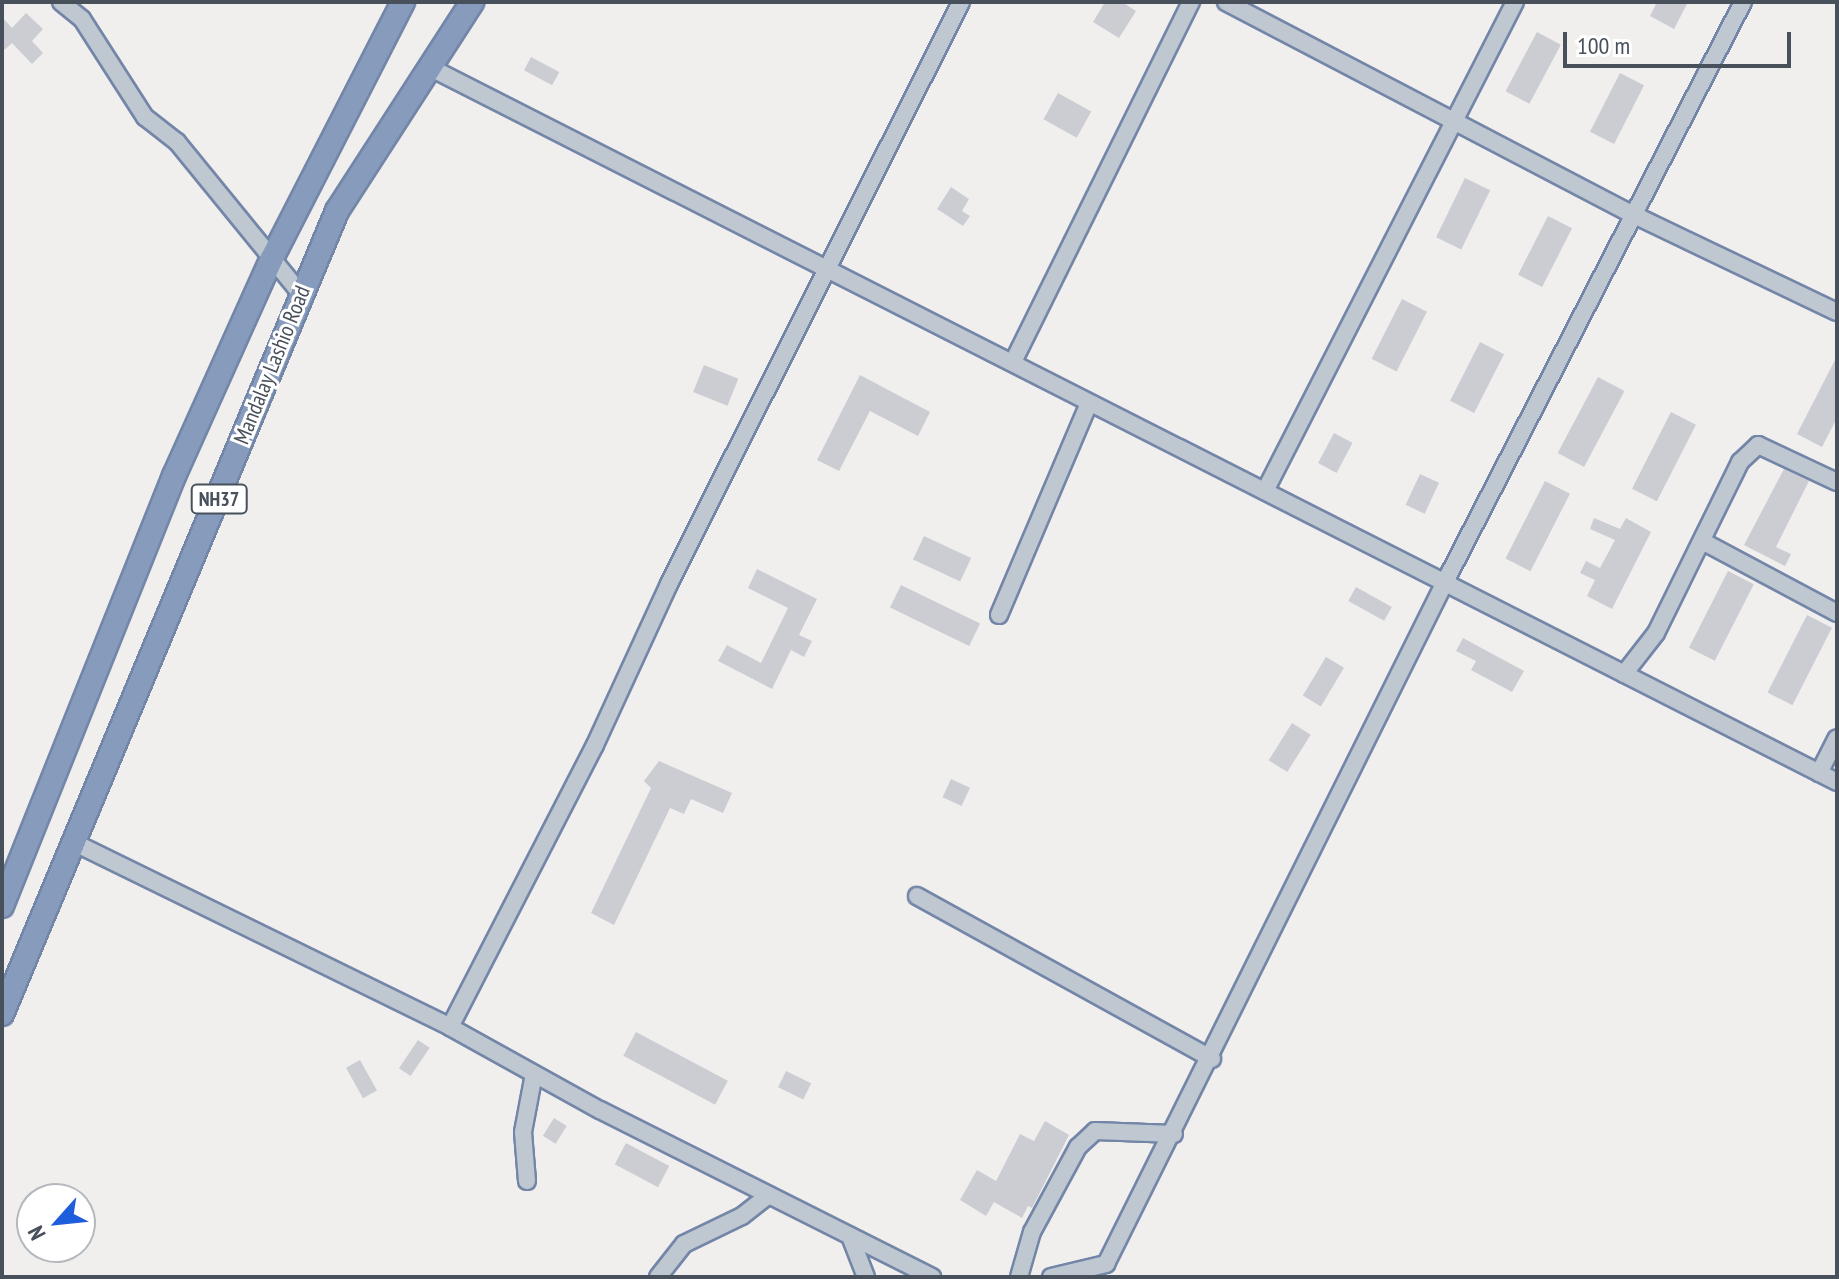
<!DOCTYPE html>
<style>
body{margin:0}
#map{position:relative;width:1839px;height:1279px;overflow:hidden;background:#f1efee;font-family:"PT Sans Narrow",sans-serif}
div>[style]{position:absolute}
.building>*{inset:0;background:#cbcdd3;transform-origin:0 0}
.roads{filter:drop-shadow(2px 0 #7386a8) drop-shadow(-2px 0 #7386a8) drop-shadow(0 2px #7386a8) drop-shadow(0 -2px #7386a8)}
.minor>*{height:16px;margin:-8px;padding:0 8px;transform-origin:8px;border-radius:8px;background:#bfc7d0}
.highway>*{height:22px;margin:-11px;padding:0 11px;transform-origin:11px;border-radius:11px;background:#879bbc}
span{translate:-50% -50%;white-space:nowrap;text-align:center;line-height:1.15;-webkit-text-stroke:6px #fff;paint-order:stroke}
.shield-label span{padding:2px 6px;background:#fff;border:2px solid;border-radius:6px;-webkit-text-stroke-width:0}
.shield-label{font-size:20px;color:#47505b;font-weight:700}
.street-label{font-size:22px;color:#47505b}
.frame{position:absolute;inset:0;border:4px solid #47505b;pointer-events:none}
.north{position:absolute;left:16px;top:1183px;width:80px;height:80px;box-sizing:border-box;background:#fff;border:2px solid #b5b9bd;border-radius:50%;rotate:243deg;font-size:22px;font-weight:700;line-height:32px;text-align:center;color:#47505b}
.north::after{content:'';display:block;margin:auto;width:28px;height:36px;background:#1e5ddb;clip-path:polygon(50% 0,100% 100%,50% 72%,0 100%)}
.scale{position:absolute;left:1563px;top:32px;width:228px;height:36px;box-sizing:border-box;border:4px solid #47505b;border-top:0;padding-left:10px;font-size:24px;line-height:28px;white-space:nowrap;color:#47505b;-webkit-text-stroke:6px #fff;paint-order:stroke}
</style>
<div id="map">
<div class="building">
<i style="clip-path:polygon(1105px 2px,1122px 2px,1136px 11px,1119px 38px,1093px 22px)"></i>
<i style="clip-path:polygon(1657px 2px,1688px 2px,1674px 29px,1650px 16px)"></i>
<i style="clip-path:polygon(26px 13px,43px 29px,32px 41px,43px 53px,32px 64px,12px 43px,2px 52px,2px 17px,12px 28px)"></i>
<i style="left:1537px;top:32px;width:27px;height:67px;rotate:28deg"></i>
<i style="left:531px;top:57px;width:32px;height:15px;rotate:28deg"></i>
<i style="left:1620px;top:73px;width:27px;height:66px;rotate:27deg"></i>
<i style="left:1058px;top:93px;width:38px;height:30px;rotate:29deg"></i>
<i style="left:1465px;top:178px;width:28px;height:66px;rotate:26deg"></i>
<i style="clip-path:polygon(951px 187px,969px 199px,962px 211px,970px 216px,963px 226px,937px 209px)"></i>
<i style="left:1548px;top:216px;width:27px;height:66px;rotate:27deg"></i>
<i style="left:1402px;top:299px;width:28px;height:67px;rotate:27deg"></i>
<i style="left:1480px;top:342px;width:27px;height:66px;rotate:27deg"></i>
<i style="clip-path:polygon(1837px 356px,1837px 418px,1822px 447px,1797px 434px)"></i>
<i style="left:704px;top:365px;width:37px;height:29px;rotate:22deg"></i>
<i style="clip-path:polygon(860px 375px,930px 412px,918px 436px,870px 411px,839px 471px,817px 460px)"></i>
<i style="left:1598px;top:377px;width:30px;height:86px;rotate:28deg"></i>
<i style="left:1671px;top:412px;width:28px;height:86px;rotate:27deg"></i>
<i style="left:1334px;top:433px;width:21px;height:34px;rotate:28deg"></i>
<i style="clip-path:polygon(1784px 469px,1809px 481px,1776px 547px,1791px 554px,1785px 566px,1744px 545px)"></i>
<i style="left:1420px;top:474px;width:21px;height:34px;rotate:25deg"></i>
<i style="left:1545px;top:481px;width:28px;height:87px;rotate:27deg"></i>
<i style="clip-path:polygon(1594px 518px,1620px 529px,1626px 518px,1651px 532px,1612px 609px,1587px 596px,1595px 580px,1580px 573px,1586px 561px,1600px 568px,1615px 540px,1590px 529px)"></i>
<i style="left:924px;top:536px;width:52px;height:26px;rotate:25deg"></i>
<i style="clip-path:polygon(757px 569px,817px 599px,799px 635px,812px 641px,804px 657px,791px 650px,772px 689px,718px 661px,727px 645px,761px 663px,788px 608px,748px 588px)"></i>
<i style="left:1728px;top:571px;width:29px;height:86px;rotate:27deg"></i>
<i style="left:901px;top:585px;width:88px;height:25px;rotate:26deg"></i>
<i style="left:1356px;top:587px;width:41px;height:16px;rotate:29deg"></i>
<i style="left:1807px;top:615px;width:28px;height:87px;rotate:27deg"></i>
<i style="clip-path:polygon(1463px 638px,1524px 671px,1512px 692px,1471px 670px,1476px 661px,1456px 651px)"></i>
<i style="left:1326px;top:657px;width:21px;height:45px;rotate:31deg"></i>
<i style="left:1292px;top:723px;width:22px;height:44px;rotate:32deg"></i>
<i style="clip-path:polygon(659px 761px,732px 793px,723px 813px,691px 799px,684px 814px,670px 808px,614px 925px,591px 913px,651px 788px,644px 781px)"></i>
<i style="left:951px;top:779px;width:21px;height:20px;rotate:25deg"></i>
<i style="left:636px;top:1032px;width:104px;height:27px;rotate:28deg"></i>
<i style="left:418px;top:1040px;width:14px;height:34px;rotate:34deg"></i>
<i style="left:360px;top:1060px;width:35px;height:16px;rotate:61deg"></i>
<i style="left:786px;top:1071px;width:28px;height:18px;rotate:26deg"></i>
<i style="left:554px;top:1118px;width:15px;height:21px;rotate:32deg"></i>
<i style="clip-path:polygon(1045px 1121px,1069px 1135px,1032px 1208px,1028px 1206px,1022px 1218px,994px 1202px,986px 1216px,960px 1200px,977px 1170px,996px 1181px,1020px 1134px,1034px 1141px)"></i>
<i style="left:626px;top:1143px;width:49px;height:24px;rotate:28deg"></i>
</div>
<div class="roads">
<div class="minor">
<i style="left:61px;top:2px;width:27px;rotate:39deg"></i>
<i style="left:82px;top:19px;width:117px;rotate:57.3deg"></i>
<i style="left:145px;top:117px;width:41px;rotate:38deg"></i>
<i style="left:177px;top:142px;width:195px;rotate:50.8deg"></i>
<i style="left:1226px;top:2px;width:458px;rotate:27.6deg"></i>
<i style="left:1632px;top:214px;width:227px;rotate:25.6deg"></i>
<i style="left:429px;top:67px;width:1579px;rotate:26.92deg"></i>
<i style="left:1013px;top:362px;width:402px;rotate:-63.7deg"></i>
<i style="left:1265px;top:491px;width:549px;rotate:-62.92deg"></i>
<i style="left:1702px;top:541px;width:153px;rotate:28.1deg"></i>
<i style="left:999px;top:615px;width:230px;rotate:-67deg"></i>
<i style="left:1624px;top:674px;width:52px;rotate:-52deg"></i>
<i style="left:1656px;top:633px;width:191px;rotate:-63.8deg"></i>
<i style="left:1740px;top:462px;width:25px;rotate:-43deg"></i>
<i style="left:1758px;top:445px;width:87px;rotate:25.1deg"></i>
<i style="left:1819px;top:773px;width:39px;rotate:-63deg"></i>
<i style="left:73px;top:842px;width:420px;rotate:26.1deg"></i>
<i style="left:450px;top:1027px;width:171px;rotate:29deg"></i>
<i style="left:600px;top:1110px;width:372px;rotate:26.7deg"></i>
<i style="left:917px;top:896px;width:337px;rotate:28.9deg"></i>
<i style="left:450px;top:1027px;width:317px;rotate:-62.8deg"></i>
<i style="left:595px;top:745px;width:177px;rotate:-65.3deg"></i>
<i style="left:669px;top:584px;width:651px;rotate:-63.36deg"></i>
<i style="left:527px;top:1181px;width:49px;rotate:-94.7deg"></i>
<i style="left:523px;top:1132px;width:59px;rotate:-79.3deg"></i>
<i style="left:850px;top:1236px;width:44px;rotate:68.7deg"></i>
<i style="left:658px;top:1277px;width:42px;rotate:-51.8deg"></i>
<i style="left:684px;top:1244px;width:64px;rotate:-25.8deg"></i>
<i style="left:742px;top:1216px;width:34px;rotate:-38deg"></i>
<i style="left:1019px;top:1277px;width:47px;rotate:-73.9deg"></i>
<i style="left:1032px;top:1232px;width:97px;rotate:-61.6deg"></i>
<i style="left:1078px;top:1147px;width:23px;rotate:-43deg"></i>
<i style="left:1095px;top:1131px;width:79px;rotate:2.2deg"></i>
<i style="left:1051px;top:1277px;width:57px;rotate:-13.3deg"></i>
<i style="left:1106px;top:1264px;width:759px;rotate:-63.57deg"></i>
<i style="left:1444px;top:584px;width:654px;rotate:-62.81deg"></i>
</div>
<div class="highway">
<i style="left:2px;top:906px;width:463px;rotate:-68.2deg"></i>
<i style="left:174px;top:476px;width:237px;rotate:-65.8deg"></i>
<i style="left:271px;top:260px;width:290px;rotate:-62.9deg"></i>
<i style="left:2px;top:1014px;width:870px;rotate:-67.35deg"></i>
<i style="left:337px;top:211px;width:249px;rotate:-57.1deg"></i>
</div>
</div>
<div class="shield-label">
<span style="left:219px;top:499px">NH37</span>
</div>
<div class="street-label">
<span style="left:272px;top:365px;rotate:-68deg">Mandalay Lashio Road</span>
</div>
<div class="frame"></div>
<div class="north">N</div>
<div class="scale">100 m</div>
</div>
